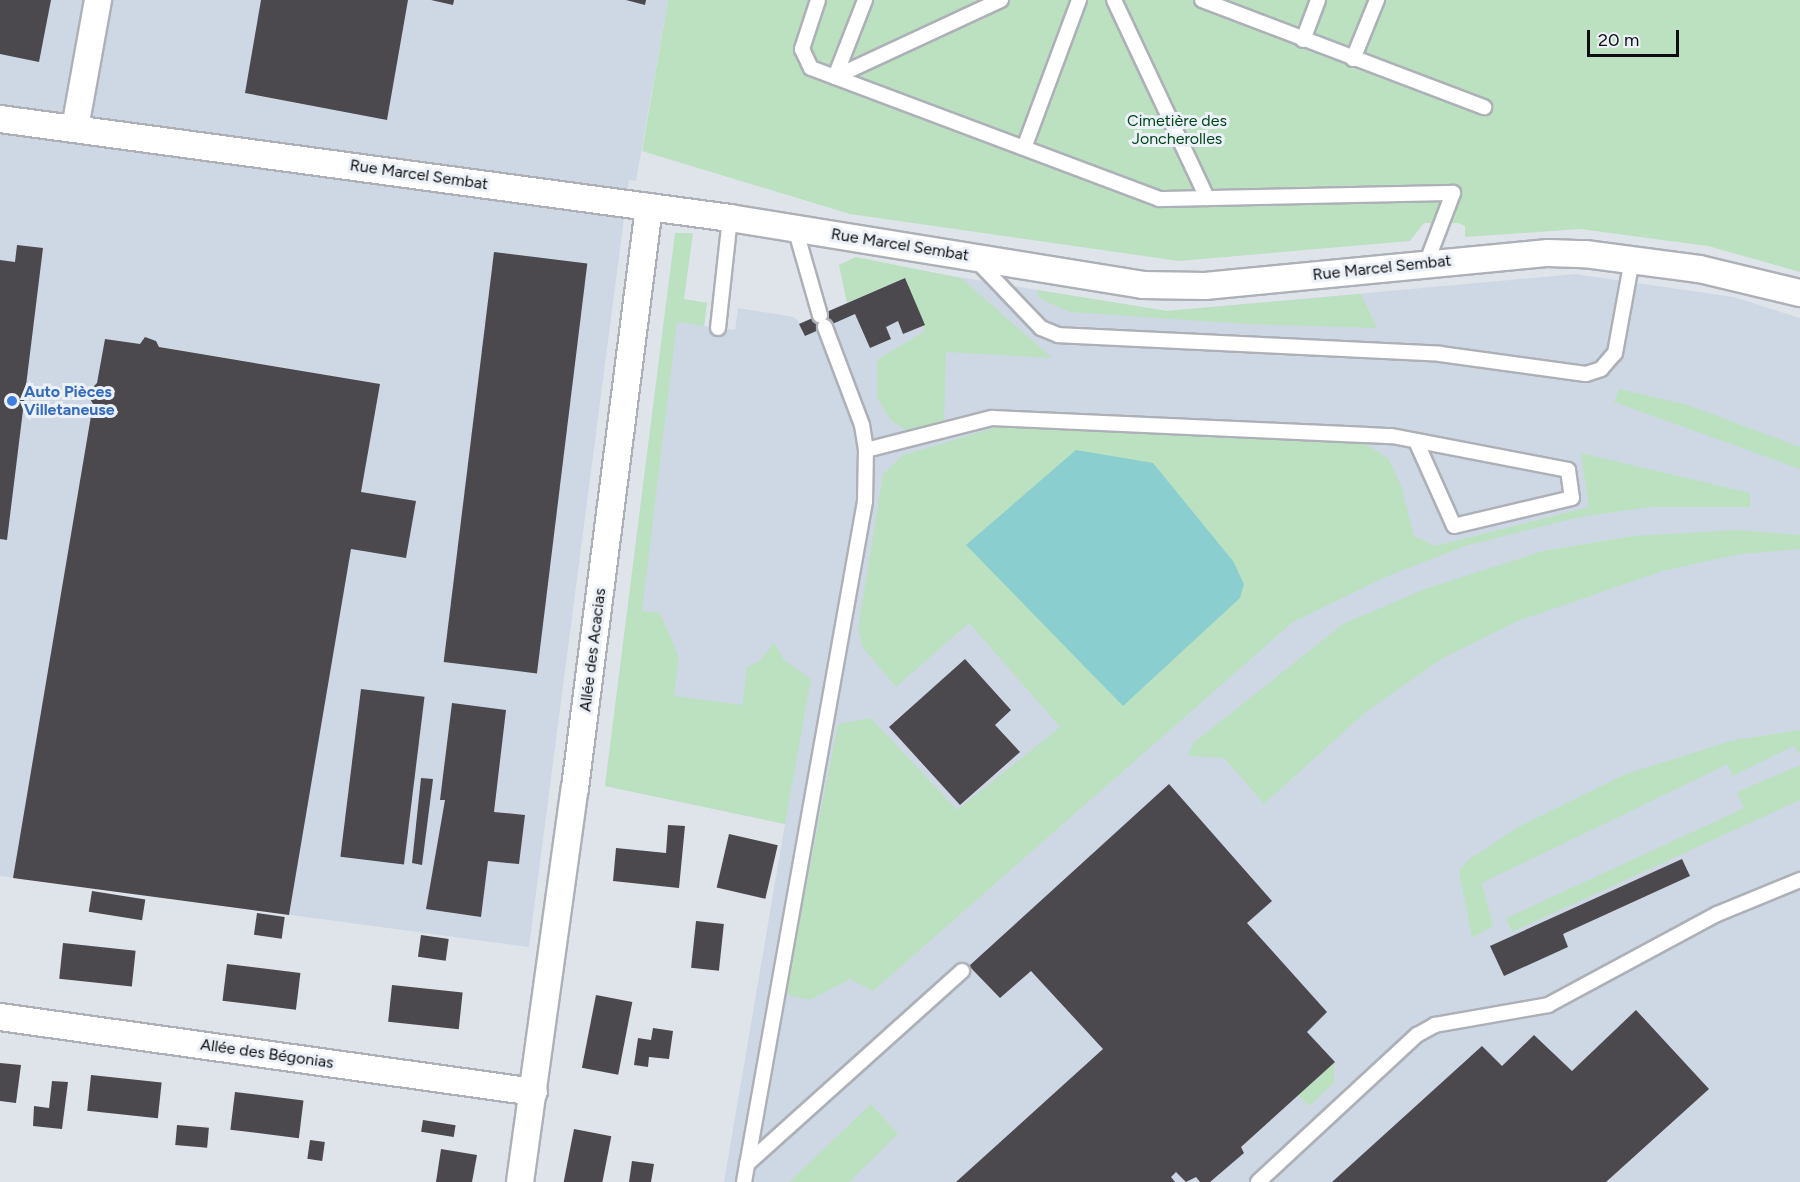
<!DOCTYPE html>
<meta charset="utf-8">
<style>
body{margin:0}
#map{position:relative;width:1800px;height:1182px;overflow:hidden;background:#dfe4ea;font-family:Figtree,sans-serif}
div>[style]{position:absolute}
.built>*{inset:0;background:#ced8e5}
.green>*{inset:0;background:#bbe1c1}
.water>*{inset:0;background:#8bcecf}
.building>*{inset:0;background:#4b484e;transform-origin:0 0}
.roads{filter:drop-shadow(2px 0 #adb1b7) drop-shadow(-2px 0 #adb1b7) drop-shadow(0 2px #adb1b7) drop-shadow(0 -2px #adb1b7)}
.service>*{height:14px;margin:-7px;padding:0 7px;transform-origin:7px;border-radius:7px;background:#fff}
.minor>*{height:26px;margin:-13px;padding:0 13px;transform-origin:13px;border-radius:13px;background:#fff}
.dots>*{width:16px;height:16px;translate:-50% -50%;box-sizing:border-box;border:3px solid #ecf1f8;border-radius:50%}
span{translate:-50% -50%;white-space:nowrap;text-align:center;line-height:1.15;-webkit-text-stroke:6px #ecf1f8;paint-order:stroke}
.park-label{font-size:16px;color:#00461b}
.street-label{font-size:16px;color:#0c0e10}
.shop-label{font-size:16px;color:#366cbe;font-weight:700}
.left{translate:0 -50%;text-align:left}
.scale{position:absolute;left:1587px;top:30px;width:92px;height:27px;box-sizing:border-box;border:3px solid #0c0e10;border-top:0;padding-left:8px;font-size:18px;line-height:21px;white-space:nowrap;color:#0c0e10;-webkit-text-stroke:4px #ecf1f8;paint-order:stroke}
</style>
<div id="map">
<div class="built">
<i style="clip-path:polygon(0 0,668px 0,636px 181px,629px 180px,529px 947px,0 876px)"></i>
<i style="clip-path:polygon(921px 271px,1167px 311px,1575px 274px,1734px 297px,1800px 318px,1800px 1182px,724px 1182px,785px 824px,605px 786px,667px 298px,707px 303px,704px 326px,735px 330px,738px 308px,794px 317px,800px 323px)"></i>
</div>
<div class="green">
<i style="clip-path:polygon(668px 0,1800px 0,1800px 272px,1708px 246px,1580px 229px,1465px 237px,1465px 226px,1458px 223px,1424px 223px,1410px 241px,1179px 261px,850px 214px,642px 151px)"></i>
<i style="clip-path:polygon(675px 233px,693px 233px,684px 299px,707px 303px,704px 326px,677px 322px,642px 611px,660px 613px,679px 657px,674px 696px,742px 705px,747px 667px,761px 660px,774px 642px,784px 660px,811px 679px,785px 824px,605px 786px)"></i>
<i style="clip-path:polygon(856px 257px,961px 278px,1052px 358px,946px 352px,944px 422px,910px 432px,891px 421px,877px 398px,877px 360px,925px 331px,904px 278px,847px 303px,839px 265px)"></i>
<i style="clip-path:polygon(1037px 290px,1167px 311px,1361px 294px,1377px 328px,1247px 324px,1069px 312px,1039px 298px)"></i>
<i style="clip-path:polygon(1619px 389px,1688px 405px,1800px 447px,1800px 469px,1614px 402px)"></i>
<i style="clip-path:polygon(1004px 425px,1359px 440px,1388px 458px,1401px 485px,1414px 536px,1435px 546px,1589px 507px,1581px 453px,1750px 493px,1750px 507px,1651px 507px,1580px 517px,1465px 546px,1388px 576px,1293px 622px,873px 991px,850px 979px,810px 1000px,785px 994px,838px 724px,871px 718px,957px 810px,1060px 727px,969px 623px,896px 687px,863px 648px,858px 629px,883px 474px,903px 455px)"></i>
<i style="clip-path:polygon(1737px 530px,1800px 535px,1800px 549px,1740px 554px,1663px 571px,1520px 620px,1443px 658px,1367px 711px,1264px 804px,1224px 758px,1188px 756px,1192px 744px,1343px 624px,1425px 589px,1543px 551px,1633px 536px)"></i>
<i style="clip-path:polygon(1800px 730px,1800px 755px,1794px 746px,1732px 776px,1728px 764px,1482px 883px,1493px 926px,1472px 938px,1459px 871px,1467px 861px,1518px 827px,1623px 775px,1734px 740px)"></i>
<i style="clip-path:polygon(1800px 765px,1800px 800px,1512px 932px,1506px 918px,1744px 808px,1737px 792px)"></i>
<i style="clip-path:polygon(1334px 1061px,1334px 1083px,1309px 1106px,1297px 1094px)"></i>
<i style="clip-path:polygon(871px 1104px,898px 1134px,849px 1182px,789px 1182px)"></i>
</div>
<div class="water">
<i style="clip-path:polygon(1076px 450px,1153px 463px,1233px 561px,1244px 584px,1240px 598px,1123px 706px,966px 545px)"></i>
</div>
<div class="building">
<i style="clip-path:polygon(0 0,51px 0,39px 62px,0 54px)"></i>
<i style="clip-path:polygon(261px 0,408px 0,387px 120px,245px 93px)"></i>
<i style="clip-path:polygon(431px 0,454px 0,453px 5px)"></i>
<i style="clip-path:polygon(626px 0,646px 0,645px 5px)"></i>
<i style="clip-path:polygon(17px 245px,43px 248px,7px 540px,0 539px,0 260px,15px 262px)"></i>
<i style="left:494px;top:252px;width:94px;height:413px;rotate:7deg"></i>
<i style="clip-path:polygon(905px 278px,925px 325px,903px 334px,898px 321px,886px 327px,891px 339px,870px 348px,855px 314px,805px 336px,799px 324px)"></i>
<i style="clip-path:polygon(145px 337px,156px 341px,159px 347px,380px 384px,361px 492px,416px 501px,406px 558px,351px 549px,289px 915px,13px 878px,93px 404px,87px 393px,97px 383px,105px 339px,140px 344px)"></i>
<i style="clip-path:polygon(965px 659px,1011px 710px,995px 725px,1020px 752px,960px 805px,889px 727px)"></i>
<i style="left:361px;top:689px;width:64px;height:169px;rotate:7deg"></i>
<i style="clip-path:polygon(452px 703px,506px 710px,494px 812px,525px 815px,519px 864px,488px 861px,481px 917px,426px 909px,445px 800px,440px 800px)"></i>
<i style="clip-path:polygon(421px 778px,433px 779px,422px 865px,412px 863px)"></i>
<i style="clip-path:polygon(1169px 784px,1272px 901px,1247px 923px,1327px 1012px,1307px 1032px,1335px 1062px,1241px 1147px,1244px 1153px,1210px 1182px,1200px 1182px,1196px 1177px,1186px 1182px,1176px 1172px,1171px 1177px,1175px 1182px,956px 1182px,1103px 1049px,1031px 971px,1000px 998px,969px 966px)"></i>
<i style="clip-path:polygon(668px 825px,685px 826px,679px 888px,613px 881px,616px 848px,666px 853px)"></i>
<i style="left:729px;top:834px;width:50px;height:55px;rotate:13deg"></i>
<i style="clip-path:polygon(1682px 859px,1690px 876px,1563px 934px,1568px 947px,1504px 976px,1490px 946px)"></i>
<i style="left:92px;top:891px;width:54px;height:21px;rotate:9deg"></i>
<i style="left:257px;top:913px;width:28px;height:22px;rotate:8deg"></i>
<i style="left:696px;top:921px;width:28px;height:47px;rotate:6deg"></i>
<i style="left:421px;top:935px;width:28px;height:22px;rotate:8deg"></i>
<i style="left:63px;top:943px;width:73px;height:36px;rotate:6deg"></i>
<i style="left:227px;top:964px;width:74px;height:37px;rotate:7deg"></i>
<i style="left:392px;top:985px;width:71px;height:37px;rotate:6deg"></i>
<i style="left:596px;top:995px;width:37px;height:74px;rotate:11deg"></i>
<i style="clip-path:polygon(1636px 1010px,1709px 1089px,1606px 1182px,1332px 1182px,1482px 1046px,1502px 1066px,1534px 1035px,1572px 1071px)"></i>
<i style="clip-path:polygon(653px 1028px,673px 1031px,669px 1059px,649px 1057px,648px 1067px,634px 1065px,638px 1038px,651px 1040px)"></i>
<i style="clip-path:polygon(0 1063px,21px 1065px,16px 1103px,0 1101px)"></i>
<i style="left:91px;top:1075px;width:71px;height:36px;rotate:6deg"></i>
<i style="clip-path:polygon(52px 1081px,68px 1082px,62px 1129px,33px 1126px,34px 1106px,49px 1108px)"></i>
<i style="left:235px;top:1092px;width:69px;height:38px;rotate:7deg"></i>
<i style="left:423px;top:1120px;width:33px;height:12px;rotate:9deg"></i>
<i style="left:177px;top:1125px;width:32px;height:20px;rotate:5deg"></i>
<i style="left:574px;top:1129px;width:38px;height:54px;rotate:11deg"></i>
<i style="left:310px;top:1140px;width:15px;height:19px;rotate:8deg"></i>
<i style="clip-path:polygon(441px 1149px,477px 1155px,472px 1182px,436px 1182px)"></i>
<i style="clip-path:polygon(632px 1161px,654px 1164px,651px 1182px,629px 1182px)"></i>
</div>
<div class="roads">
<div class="service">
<i style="left:818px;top:0;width:52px;rotate:108.1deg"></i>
<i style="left:802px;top:49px;width:21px;rotate:65deg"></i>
<i style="left:811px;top:68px;width:372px;rotate:20.6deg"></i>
<i style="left:1159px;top:199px;width:294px;rotate:-1.2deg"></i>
<i style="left:1453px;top:193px;width:76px;rotate:110.8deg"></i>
<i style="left:1114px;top:0;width:219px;rotate:64.8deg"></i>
<i style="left:1202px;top:0;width:302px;rotate:20.8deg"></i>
<i style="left:1303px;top:40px;width:43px;rotate:-69.4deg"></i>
<i style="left:1353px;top:59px;width:64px;rotate:-67.9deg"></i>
<i style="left:835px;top:77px;width:183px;rotate:-24.9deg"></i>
<i style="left:835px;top:77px;width:83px;rotate:-68.7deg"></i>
<i style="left:1024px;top:148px;width:158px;rotate:-69.6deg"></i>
<i style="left:795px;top:228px;width:91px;rotate:74deg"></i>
<i style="left:977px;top:261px;width:93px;rotate:46.3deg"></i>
<i style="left:1041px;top:328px;width:18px;rotate:22deg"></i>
<i style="left:1058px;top:335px;width:382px;rotate:2.8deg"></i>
<i style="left:1440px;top:354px;width:147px;rotate:7.8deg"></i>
<i style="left:1586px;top:374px;width:16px;rotate:-18deg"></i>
<i style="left:1601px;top:369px;width:21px;rotate:-49deg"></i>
<i style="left:1615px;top:353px;width:96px;rotate:-79.7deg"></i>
<i style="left:718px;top:328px;width:111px;rotate:-83.8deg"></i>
<i style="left:866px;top:450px;width:130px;rotate:-14.3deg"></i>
<i style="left:992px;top:418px;width:400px;rotate:2.6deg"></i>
<i style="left:1392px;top:436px;width:179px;rotate:10.9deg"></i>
<i style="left:1568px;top:470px;width:28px;rotate:82deg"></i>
<i style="left:1572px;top:498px;width:121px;rotate:166.7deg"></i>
<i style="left:1454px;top:526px;width:93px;rotate:-114.1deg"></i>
<i style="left:747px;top:1164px;width:289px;rotate:-41.9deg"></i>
<i style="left:744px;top:1182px;width:692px;rotate:-79.92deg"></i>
<i style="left:865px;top:501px;width:51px;rotate:-88.9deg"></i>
<i style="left:866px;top:450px;width:25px;rotate:-99deg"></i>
<i style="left:862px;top:425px;width:105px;rotate:-110.7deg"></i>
<i style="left:1258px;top:1182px;width:217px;rotate:-42.8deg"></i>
<i style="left:1417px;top:1035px;width:21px;rotate:-29deg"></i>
<i style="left:1435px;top:1025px;width:115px;rotate:-10deg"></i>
<i style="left:1548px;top:1005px;width:192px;rotate:-28.3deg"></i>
<i style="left:1717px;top:914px;width:90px;rotate:-22.3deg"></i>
</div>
<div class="minor">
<i style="left:0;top:119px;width:737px;rotate:7.72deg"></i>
<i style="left:730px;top:218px;width:418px;rotate:9.2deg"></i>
<i style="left:1143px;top:285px;width:62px;rotate:0.9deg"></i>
<i style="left:1205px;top:286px;width:345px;rotate:-5.5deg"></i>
<i style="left:1548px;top:253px;width:37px;rotate:2deg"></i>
<i style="left:1585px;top:254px;width:115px;rotate:7.5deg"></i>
<i style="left:1699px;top:269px;width:104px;rotate:13.4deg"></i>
<i style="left:75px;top:128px;width:130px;rotate:-79.8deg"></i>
<i style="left:0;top:1017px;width:539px;rotate:7.99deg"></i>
<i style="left:520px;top:1182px;width:398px;rotate:-82.1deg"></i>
<i style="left:575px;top:788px;width:586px;rotate:-82.74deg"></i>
</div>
</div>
<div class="dots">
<i style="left:12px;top:401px;background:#3f7fe0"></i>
</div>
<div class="park-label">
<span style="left:1177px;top:130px">Cimetière des<br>Joncherolles</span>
</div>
<div class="street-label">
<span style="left:419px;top:175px;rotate:8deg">Rue Marcel Sembat</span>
<span style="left:900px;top:245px;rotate:9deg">Rue Marcel Sembat</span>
<span style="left:1382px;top:268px;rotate:-6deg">Rue Marcel Sembat</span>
<span style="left:593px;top:650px;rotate:-83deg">Allée des Acacias</span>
<span style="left:267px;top:1054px;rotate:8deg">Allée des Bégonias</span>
</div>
<div class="shop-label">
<span class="left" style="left:24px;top:401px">Auto Pièces<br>Villetaneuse</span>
</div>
<div class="scale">20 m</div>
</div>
